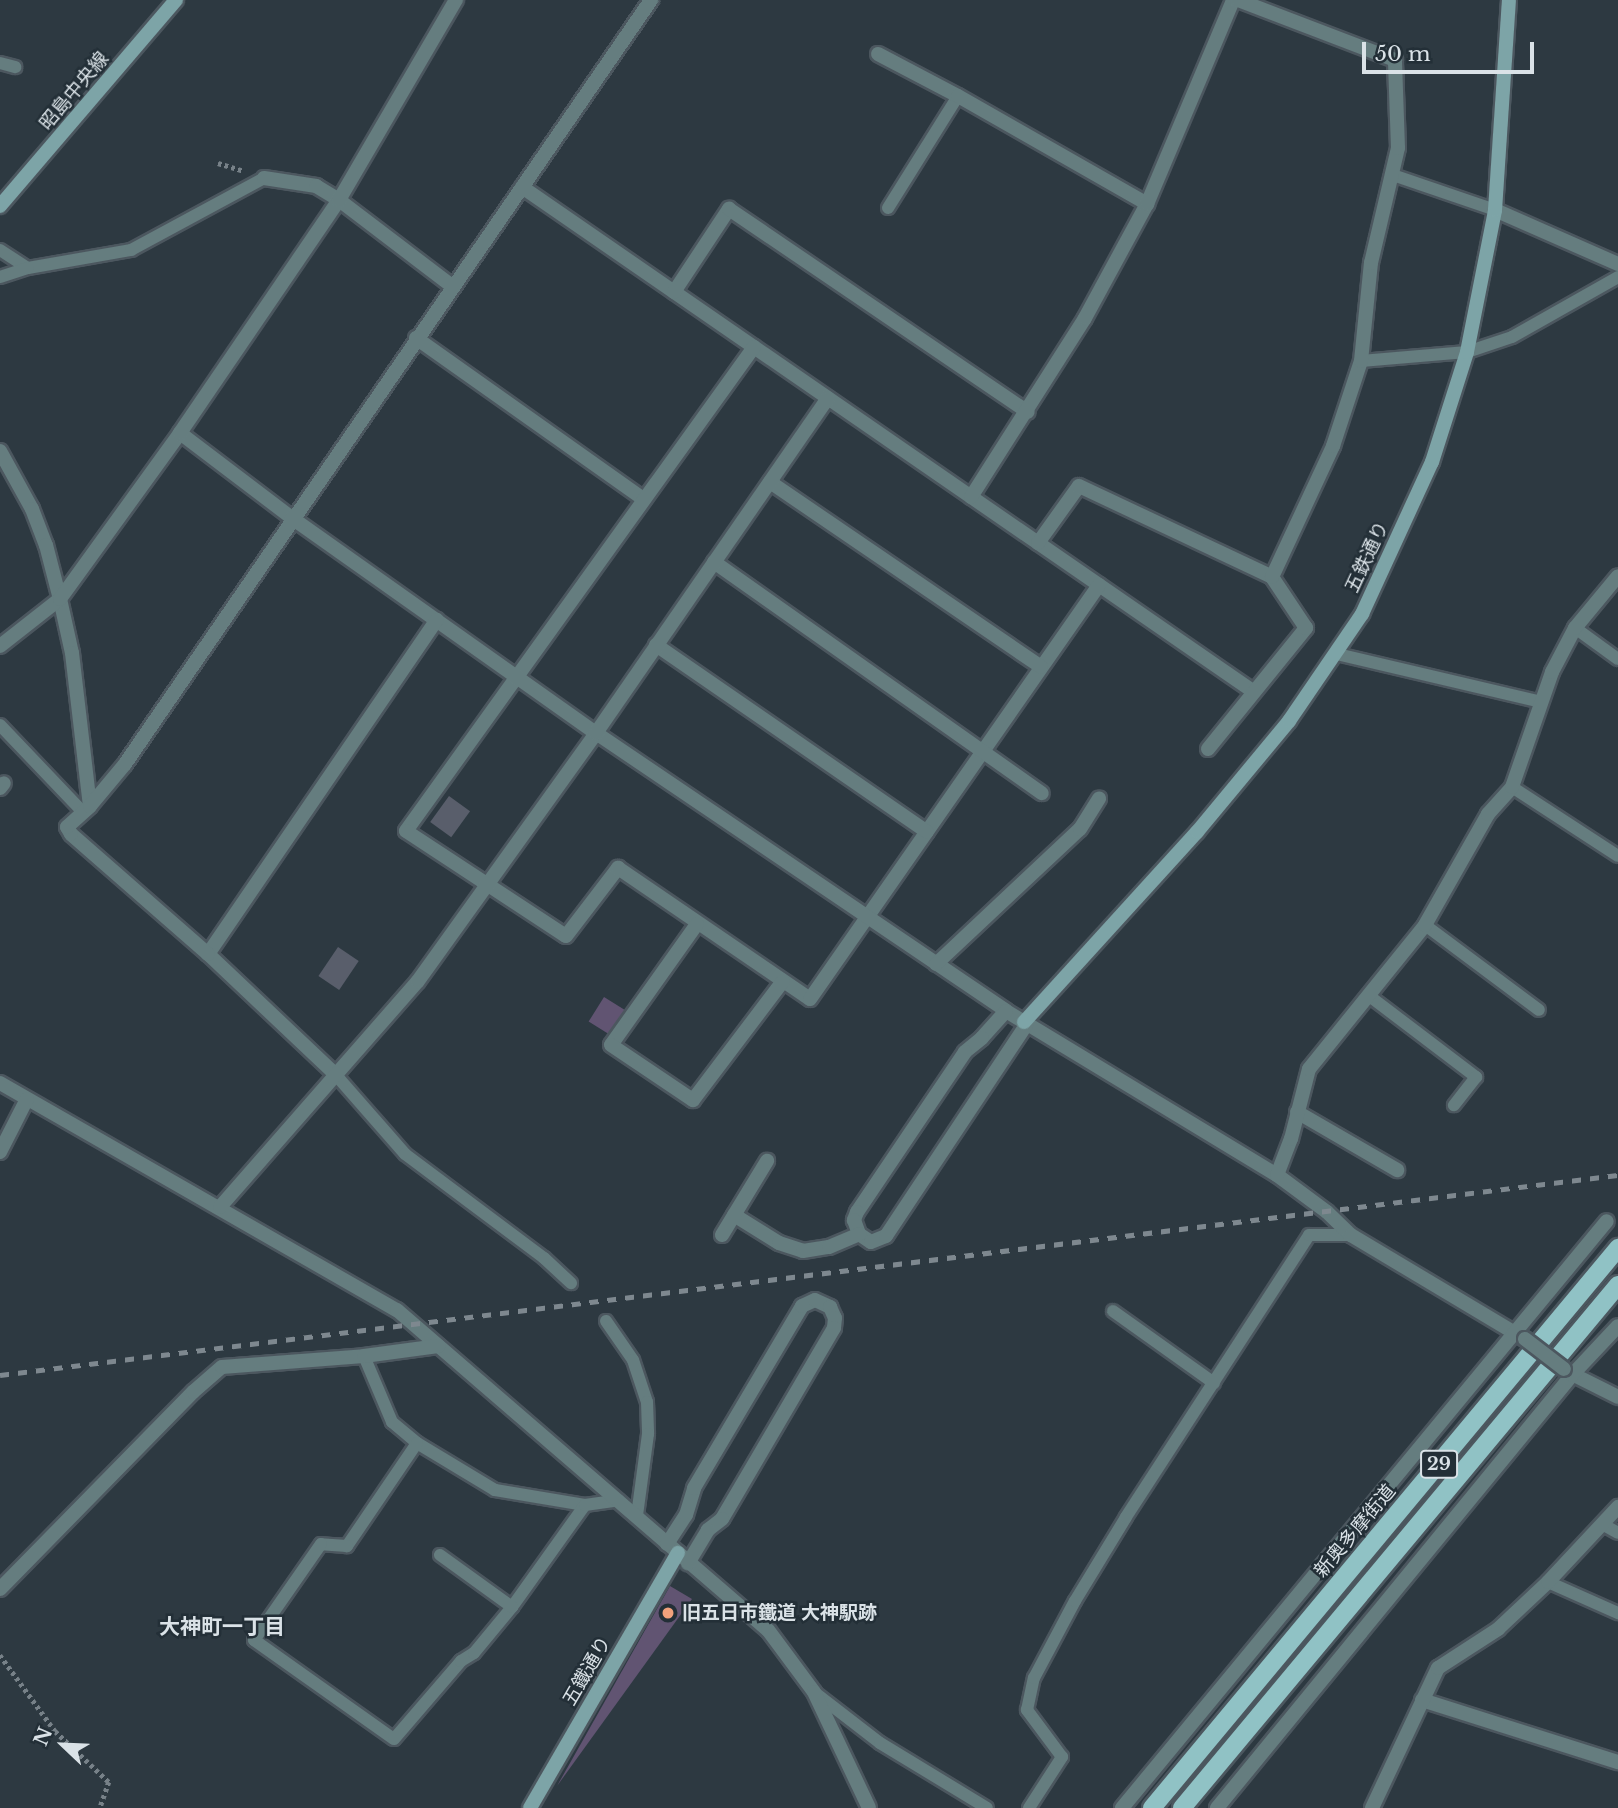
<!DOCTYPE html>
<meta charset="utf-8">
<style>
body{margin:0}
#map{position:relative;width:1618px;height:1808px;overflow:hidden;background:#2d3941;font-family:"Libre Baskerville","Noto Sans JP",serif}
div>[style]{position:absolute}
.green>*{inset:0;background:#615472;transform-origin:0 0}
.building>*{inset:0;background:#595e6b;transform-origin:0 0}
.path>*{height:4.5px;margin-top:-2.25px;transform-origin:0;background:repeating-linear-gradient(90deg,#778188 0 3.5px,transparent 0 7px)}
.roads{filter:drop-shadow(2px 0 #4c575f) drop-shadow(-2px 0 #4c575f) drop-shadow(0 2px #4c575f) drop-shadow(0 -2px #4c575f)}
.lane>*{height:12px;margin:-6px;padding:0 6px;transform-origin:6px;border-radius:6px;background:#657d7f}
.street>*{height:14px;margin:-7px;padding:0 7px;transform-origin:7px;border-radius:7px;background:#657d7f}
.secondary>*{height:14px;margin:-7px;padding:0 7px;transform-origin:7px;border-radius:7px;background:#7da4a7}
.primary>*{height:18px;margin:-9px;padding:0 9px;transform-origin:9px;border-radius:9px;background:#90c2c5}
.rail>*{height:5px;margin-top:-2.5px;transform-origin:0;background:repeating-linear-gradient(90deg,#7e888f 0 9px,transparent 0 18px)}
.bridges{filter:drop-shadow(2px 0 #4c575f) drop-shadow(-2px 0 #4c575f) drop-shadow(0 2px #4c575f) drop-shadow(0 -2px #4c575f)}
.street-bridge>*{height:14px;margin:-7px;padding:0 7px;transform-origin:7px;border-radius:7px;background:#657d7f}
.dots>*{width:19px;height:19px;translate:-50% -50%;box-sizing:border-box;border:4px solid #232f37;border-radius:50%}
span{translate:-50% -50%;white-space:nowrap;text-align:center;line-height:1.15;-webkit-text-stroke:5px #232f37;paint-order:stroke}
.shield-label span{padding:2px 5px;background:#232f37;border:2px solid;border-radius:5px;-webkit-text-stroke-width:0}
.shield-label{font-size:18px;color:#dae2e7;font-weight:700}
.street-label{font-size:19px;color:#dae2e7}
.poi-label{font-size:19px;color:#dae2e7;font-weight:700}
.left{translate:0 -50%;text-align:left}
.neighbourhood-label{font-size:21px;color:#dae2e7;font-weight:700}
.north{position:absolute;left:28px;top:1710px;width:70px;height:70px;-webkit-text-stroke:5px #232f37;paint-order:stroke;rotate:293deg;font-size:19px;font-weight:700;line-height:28px;text-align:center;color:#dae2e7}
.north::after{content:'';display:block;margin:auto;width:24px;height:32px;background:#dae2e7;clip-path:polygon(50% 0,100% 100%,50% 72%,0 100%)}
.scale{position:absolute;left:1362px;top:42px;width:172px;height:32px;box-sizing:border-box;border:4px solid #dae2e7;border-top:0;padding-left:9px;font-size:21px;line-height:24px;white-space:nowrap;color:#dae2e7;-webkit-text-stroke:5px #232f37;paint-order:stroke}
</style>
<div id="map">
<div class="green">
<i style="left:604px;top:997px;width:26px;height:29px;rotate:32deg"></i>
<i style="clip-path:polygon(670px 1586px,692px 1599px,557px 1786px)"></i>
</div>
<div class="building">
<i style="left:449px;top:796px;width:26px;height:32px;rotate:36deg"></i>
<i style="left:338px;top:947px;width:25px;height:35px;rotate:34deg"></i>
</div>
<div class="path">
<i style="left:218px;top:163px;width:27px;rotate:17deg"></i>
<i style="left:0;top:1655px;width:94px;rotate:54.1deg"></i>
<i style="left:55px;top:1731px;width:74px;rotate:43.4deg"></i>
<i style="left:109px;top:1782px;width:28px;rotate:109deg"></i>
</div>
<div class="roads">
<div class="lane">
<i style="left:0;top:63px;width:16px;rotate:15deg"></i>
<i style="left:1393px;top:175px;width:108px;rotate:18.9deg"></i>
<i style="left:888px;top:208px;width:132px;rotate:-58deg"></i>
<i style="left:0;top:250px;width:33px;rotate:33deg"></i>
<i style="left:28px;top:268px;width:105px;rotate:-9.9deg"></i>
<i style="left:131px;top:250px;width:151px;rotate:-28.4deg"></i>
<i style="left:0;top:277px;width:29px;rotate:-18deg"></i>
<i style="left:1361px;top:361px;width:106px;rotate:-4.9deg"></i>
<i style="left:1467px;top:352px;width:47px;rotate:-18.4deg"></i>
<i style="left:1512px;top:337px;width:122px;rotate:-29.5deg"></i>
<i style="left:1575px;top:628px;width:53px;rotate:35.8deg"></i>
<i style="left:1337px;top:654px;width:210px;rotate:13.2deg"></i>
<i style="left:0;top:725px;width:119px;rotate:46.4deg"></i>
<i style="left:1512px;top:787px;width:126px;rotate:33.1deg"></i>
<i style="left:1425px;top:925px;width:142px;rotate:36.7deg"></i>
<i style="left:1368px;top:995px;width:136px;rotate:37.2deg"></i>
<i style="left:1476px;top:1077px;width:36px;rotate:128deg"></i>
<i style="left:335px;top:1074px;width:106px;rotate:48.8deg"></i>
<i style="left:405px;top:1154px;width:174px;rotate:36.8deg"></i>
<i style="left:544px;top:1258px;width:37px;rotate:43deg"></i>
<i style="left:1113px;top:1311px;width:124px;rotate:35.5deg"></i>
<i style="left:606px;top:1321px;width:47px;rotate:55.3deg"></i>
<i style="left:633px;top:1360px;width:44px;rotate:71.6deg"></i>
<i style="left:647px;top:1402px;width:32px;rotate:88deg"></i>
<i style="left:648px;top:1434px;width:82px;rotate:97.7deg"></i>
<i style="left:364px;top:1356px;width:72px;rotate:67deg"></i>
<i style="left:392px;top:1422px;width:33px;rotate:40deg"></i>
<i style="left:417px;top:1443px;width:91px;rotate:31.1deg"></i>
<i style="left:495px;top:1490px;width:91px;rotate:9.5deg"></i>
<i style="left:417px;top:1443px;width:125px;rotate:124.2deg"></i>
<i style="left:347px;top:1546px;width:26px;rotate:-176deg"></i>
<i style="left:321px;top:1544px;width:117px;rotate:124.9deg"></i>
<i style="left:254px;top:1640px;width:171px;rotate:35.3deg"></i>
<i style="left:394px;top:1739px;width:103px;rotate:-49.3deg"></i>
<i style="left:461px;top:1661px;width:15px;rotate:-32deg"></i>
<i style="left:474px;top:1653px;width:60px;rotate:-50.4deg"></i>
<i style="left:512px;top:1607px;width:125px;rotate:-54.4deg"></i>
<i style="left:585px;top:1505px;width:34px;rotate:-8deg"></i>
<i style="left:1602px;top:1524px;width:18px;rotate:29deg"></i>
<i style="left:440px;top:1555px;width:89px;rotate:35.8deg"></i>
<i style="left:1548px;top:1582px;width:77px;rotate:23.9deg"></i>
<i style="left:814px;top:1692px;width:83px;rotate:37.7deg"></i>
<i style="left:880px;top:1743px;width:125px;rotate:31.3deg"></i>
<i style="left:1029px;top:1808px;width:61px;rotate:-57.1deg"></i>
<i style="left:1062px;top:1757px;width:59px;rotate:-126.7deg"></i>
<i style="left:1027px;top:1710px;width:33px;rotate:-78deg"></i>
<i style="left:1034px;top:1678px;width:87px;rotate:-62deg"></i>
<i style="left:1075px;top:1601px;width:98px;rotate:-58.7deg"></i>
<i style="left:1126px;top:1517px;width:336px;rotate:-57deg"></i>
<i style="left:1309px;top:1235px;width:42px"></i>
</div>
<div class="street">
<i style="left:878px;top:54px;width:90px;rotate:27.7deg"></i>
<i style="left:958px;top:96px;width:218px;rotate:29.7deg"></i>
<i style="left:264px;top:178px;width:53px;rotate:8.7deg"></i>
<i style="left:316px;top:186px;width:27px;rotate:31deg"></i>
<i style="left:339px;top:200px;width:143px;rotate:37.3deg"></i>
<i style="left:522px;top:187px;width:889px;rotate:34.6deg"></i>
<i style="left:1495px;top:210px;width:134px;rotate:23.7deg"></i>
<i style="left:674px;top:292px;width:100px;rotate:-56.5deg"></i>
<i style="left:729px;top:209px;width:361px;rotate:34.2deg"></i>
<i style="left:416px;top:338px;width:278px;rotate:35.3deg"></i>
<i style="left:754px;top:347px;width:596px;rotate:125.72deg"></i>
<i style="left:406px;top:831px;width:191px;rotate:33.3deg"></i>
<i style="left:566px;top:936px;width:86px;rotate:-52.6deg"></i>
<i style="left:618px;top:868px;width:232px;rotate:34.3deg"></i>
<i style="left:810px;top:999px;width:505px;rotate:-55.08deg"></i>
<i style="left:180px;top:433px;width:141px;rotate:37.2deg"></i>
<i style="left:292px;top:518px;width:372px;rotate:35.3deg"></i>
<i style="left:596px;top:733px;width:495px;rotate:34.1deg"></i>
<i style="left:1006px;top:1011px;width:317px;rotate:31.2deg"></i>
<i style="left:1277px;top:1175px;width:62px;rotate:36.5deg"></i>
<i style="left:1327px;top:1212px;width:33px;rotate:44deg"></i>
<i style="left:1351px;top:1235px;width:203px;rotate:30.9deg"></i>
<i style="left:0;top:451px;width:66px;rotate:61.1deg"></i>
<i style="left:32px;top:509px;width:39px;rotate:69deg"></i>
<i style="left:46px;top:545px;width:56px;rotate:75.5deg"></i>
<i style="left:60px;top:599px;width:55px;rotate:77.5deg"></i>
<i style="left:72px;top:653px;width:154px;rotate:83.3deg"></i>
<i style="left:770px;top:482px;width:328px;rotate:34.3deg"></i>
<i style="left:971px;top:497px;width:212px;rotate:-57.5deg"></i>
<i style="left:1085px;top:318px;width:130px;rotate:-61.5deg"></i>
<i style="left:1147px;top:204px;width:221px;rotate:-67.1deg"></i>
<i style="left:1038px;top:543px;width:70px;rotate:-54.3deg"></i>
<i style="left:1079px;top:486px;width:213px;rotate:25.2deg"></i>
<i style="left:714px;top:562px;width:401px;rotate:35.2deg"></i>
<i style="left:656px;top:645px;width:329px;rotate:34.6deg"></i>
<i style="left:0;top:646px;width:76px;rotate:-38.1deg"></i>
<i style="left:60px;top:599px;width:205px;rotate:-54.1deg"></i>
<i style="left:180px;top:433px;width:282px;rotate:-55.7deg"></i>
<i style="left:339px;top:200px;width:232px;rotate:-59.7deg"></i>
<i style="left:1208px;top:749px;width:156px;rotate:-51deg"></i>
<i style="left:1306px;top:628px;width:61px;rotate:-123.7deg"></i>
<i style="left:1272px;top:577px;width:145px;rotate:-65deg"></i>
<i style="left:1333px;top:446px;width:89px;rotate:-71.8deg"></i>
<i style="left:1361px;top:361px;width:99px;rotate:-84.2deg"></i>
<i style="left:1371px;top:263px;width:118px;rotate:-76.8deg"></i>
<i style="left:1398px;top:148px;width:88px;rotate:-92deg"></i>
<i style="left:1395px;top:60px;width:168px;rotate:-159.1deg"></i>
<i style="left:0;top:788px;width:6px;rotate:-51deg"></i>
<i style="left:697px;top:924px;width:148px;rotate:125.4deg"></i>
<i style="left:611px;top:1045px;width:99px;rotate:33.9deg"></i>
<i style="left:693px;top:1100px;width:149px;rotate:-52.9deg"></i>
<i style="left:208px;top:954px;width:405px;rotate:-55.6deg"></i>
<i style="left:936px;top:964px;width:197px;rotate:-43.2deg"></i>
<i style="left:1080px;top:829px;width:36px;rotate:-58deg"></i>
<i style="left:1006px;top:1011px;width:36px;rotate:132deg"></i>
<i style="left:982px;top:1038px;width:22px;rotate:141deg"></i>
<i style="left:965px;top:1052px;width:193px;rotate:124deg"></i>
<i style="left:857px;top:1212px;width:9px;rotate:111deg"></i>
<i style="left:854px;top:1220px;width:15px;rotate:70deg"></i>
<i style="left:859px;top:1234px;width:14px;rotate:34deg"></i>
<i style="left:871px;top:1242px;width:16px;rotate:-22deg"></i>
<i style="left:886px;top:1236px;width:255px;rotate:-56.4deg"></i>
<i style="left:335px;top:1074px;width:175px;rotate:-136.6deg"></i>
<i style="left:208px;top:954px;width:182px;rotate:-138.8deg"></i>
<i style="left:71px;top:834px;width:8px;rotate:-120deg"></i>
<i style="left:67px;top:827px;width:31px;rotate:-42deg"></i>
<i style="left:90px;top:806px;width:55px;rotate:-50.2deg"></i>
<i style="left:125px;top:764px;width:928px;rotate:-55.45deg"></i>
<i style="left:0;top:1083px;width:457px;rotate:29.8deg"></i>
<i style="left:397px;top:1310px;width:490px;rotate:40.8deg"></i>
<i style="left:768px;top:1630px;width:77px;rotate:53.4deg"></i>
<i style="left:814px;top:1692px;width:128px;rotate:64.6deg"></i>
<i style="left:1297px;top:1112px;width:116px;rotate:30.1deg"></i>
<i style="left:0;top:1152px;width:59px;rotate:-63deg"></i>
<i style="left:1277px;top:1175px;width:39px;rotate:-69deg"></i>
<i style="left:1291px;top:1139px;width:72px;rotate:-75.6deg"></i>
<i style="left:1309px;top:1069px;width:185px;rotate:-51.1deg"></i>
<i style="left:1425px;top:925px;width:128px;rotate:-60.4deg"></i>
<i style="left:1488px;top:814px;width:36px;rotate:-48deg"></i>
<i style="left:1512px;top:787px;width:122px;rotate:-70.8deg"></i>
<i style="left:1552px;top:672px;width:50px;rotate:-62.4deg"></i>
<i style="left:1575px;top:628px;width:67px;rotate:-50.4deg"></i>
<i style="left:220px;top:1207px;width:300px;rotate:-48.8deg"></i>
<i style="left:418px;top:981px;width:305px;rotate:-54.3deg"></i>
<i style="left:596px;top:733px;width:407px;rotate:-55.3deg"></i>
<i style="left:734px;top:1215px;width:53px;rotate:31.9deg"></i>
<i style="left:779px;top:1243px;width:25px;rotate:18deg"></i>
<i style="left:803px;top:1251px;width:26px;rotate:-9deg"></i>
<i style="left:829px;top:1247px;width:33px;rotate:-23deg"></i>
<i style="left:722px;top:1235px;width:87px;rotate:-58.7deg"></i>
<i style="left:1566px;top:1371px;width:58px;rotate:26.6deg"></i>
<i style="left:667px;top:1544px;width:35px;rotate:-57deg"></i>
<i style="left:686px;top:1515px;width:28px;rotate:-73deg"></i>
<i style="left:694px;top:1488px;width:212px;rotate:-59.3deg"></i>
<i style="left:802px;top:1306px;width:14px;rotate:-25deg"></i>
<i style="left:815px;top:1300px;width:17px;rotate:25deg"></i>
<i style="left:830px;top:1307px;width:12px;rotate:66deg"></i>
<i style="left:835px;top:1318px;width:10px;rotate:96deg"></i>
<i style="left:834px;top:1328px;width:221px;rotate:120.4deg"></i>
<i style="left:722px;top:1519px;width:18px;rotate:142deg"></i>
<i style="left:708px;top:1530px;width:39px;rotate:121deg"></i>
<i style="left:0;top:1589px;width:276px;rotate:-45.6deg"></i>
<i style="left:193px;top:1392px;width:38px;rotate:-41deg"></i>
<i style="left:222px;top:1367px;width:142px;rotate:-4.4deg"></i>
<i style="left:364px;top:1356px;width:75px;rotate:-7.7deg"></i>
<i style="left:1422px;top:1700px;width:206px;rotate:17.6deg"></i>
<i style="left:1122px;top:1808px;width:761px;rotate:-50.44deg"></i>
<i style="left:1217px;top:1808px;width:560px;rotate:-50.65deg"></i>
<i style="left:1572px;top:1375px;width:67px;rotate:-46.8deg"></i>
<i style="left:1372px;top:1808px;width:155px;rotate:-64.8deg"></i>
<i style="left:1438px;top:1668px;width:72px;rotate:-33deg"></i>
<i style="left:1498px;top:1629px;width:69px;rotate:-43.2deg"></i>
<i style="left:1548px;top:1582px;width:103px;rotate:-47deg"></i>
</div>
<div class="secondary">
<i style="left:0;top:206px;width:271px;rotate:-49.5deg"></i>
<i style="left:1024px;top:1022px;width:257px;rotate:-47.7deg"></i>
<i style="left:1197px;top:832px;width:144px;rotate:-50.3deg"></i>
<i style="left:1289px;top:721px;width:130px;rotate:-55.7deg"></i>
<i style="left:1362px;top:614px;width:167px;rotate:-65.3deg"></i>
<i style="left:1432px;top:462px;width:115px;rotate:-72.3deg"></i>
<i style="left:1467px;top:352px;width:145px;rotate:-78.8deg"></i>
<i style="left:1495px;top:210px;width:210px;rotate:-86.2deg"></i>
<i style="left:530px;top:1808px;width:295px;rotate:-59.9deg"></i>
</div>
<div class="primary">
<i style="left:1152px;top:1808px;width:729px;rotate:-50.23deg"></i>
<i style="left:1182px;top:1808px;width:681px;rotate:-50.18deg"></i>
</div>
</div>
<div class="rail">
<i style="left:0;top:1375px;width:1630px;rotate:-7.05deg"></i>
</div>
<div class="bridges">
<div class="street-bridge">
<i style="left:1525px;top:1339px;width:49px;rotate:37.6deg"></i>
</div>
</div>
<div class="dots">
<i style="left:668px;top:1613px;background:#f1a17c"></i>
</div>
<div class="shield-label">
<span style="left:1439px;top:1464px">29</span>
</div>
<div class="street-label">
<span style="left:74px;top:91px;rotate:-50deg">昭島中央線</span>
<span style="left:1367px;top:557px;rotate:-65deg">五鉄通り</span>
<span style="left:1355px;top:1531px;rotate:-50deg">新奥多摩街道</span>
<span style="left:587px;top:1671px;rotate:-60deg">五鐵通り</span>
</div>
<div class="poi-label">
<span class="left" style="left:682px;top:1613px">旧五日市鐵道 大神駅跡</span>
</div>
<div class="neighbourhood-label">
<span style="left:222px;top:1627px">大神町一丁目</span>
</div>
<div class="north">N</div>
<div class="scale">50 m</div>
</div>
